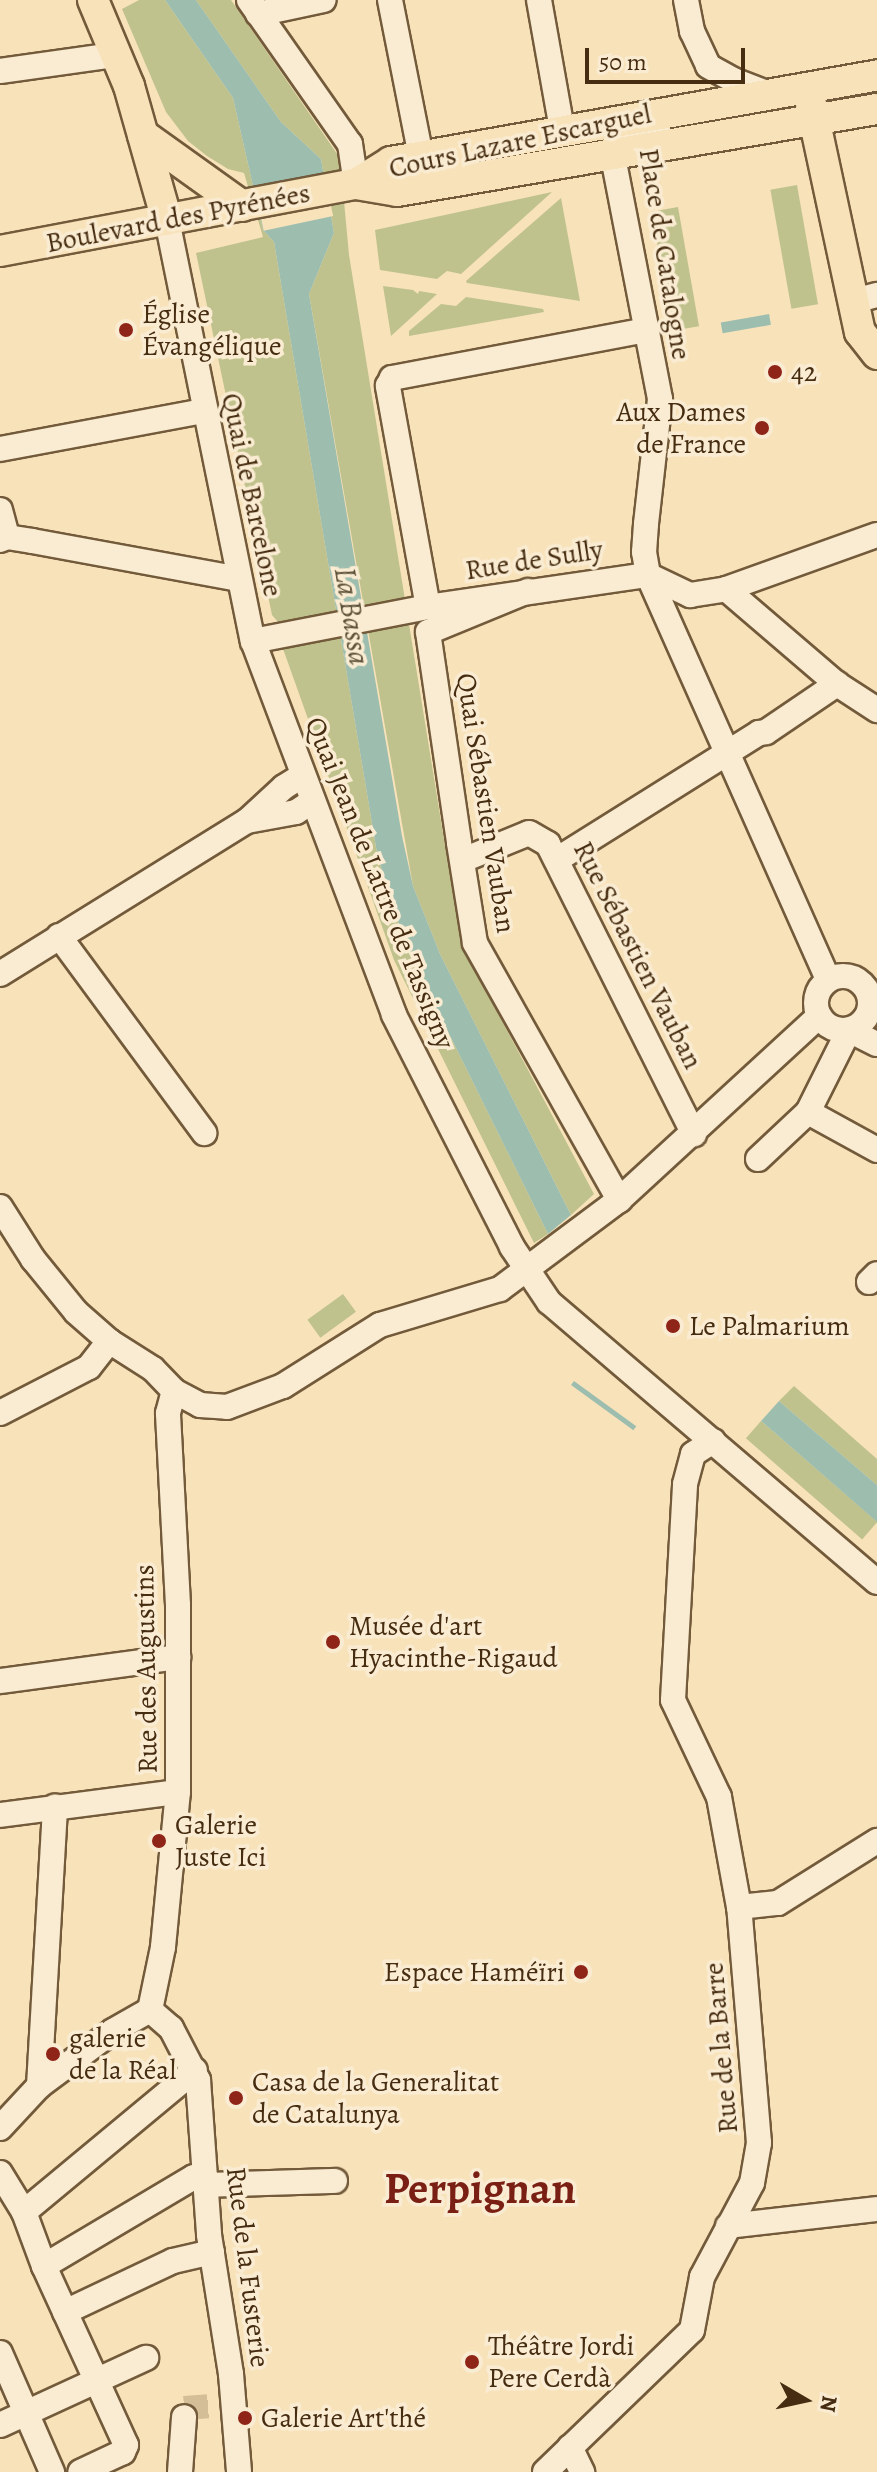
<!DOCTYPE html>
<meta charset="utf-8">
<style>
body{margin:0}
#map{position:relative;width:877px;height:2472px;overflow:hidden;background:#f8e2ba;font-family:Alegreya,serif}
div>[style]{position:absolute}
.green>*{inset:0;background:#c0c28d;transform-origin:0 0}
.water>*{inset:0;background:#9dbeaf;transform-origin:0 0}
.pier>*{inset:0;background:#f8e2ba;transform-origin:0 0}
.minor-tunnel>*{height:24px;margin-top:-12px;transform-origin:0;background:repeating-linear-gradient(90deg,#d4be98 0 24px,transparent 0 36px)}
.roads{filter:drop-shadow(2px 0 #725a3a) drop-shadow(-2px 0 #725a3a) drop-shadow(0 2px #725a3a) drop-shadow(0 -2px #725a3a)}
.minor>*{height:24px;margin:-12px;padding:0 12px;transform-origin:12px;border-radius:12px;background:#faecd2}
.minor>.ring{margin:-12px;padding:0;box-sizing:content-box;background:none;border:24px solid #faecd2;border-radius:50%}
.major>*{height:30px;margin:-15px;padding:0 15px;transform-origin:15px;border-radius:15px;background:#f8e2ba}
.dots>*{width:22px;height:22px;translate:-50% -50%;box-sizing:border-box;border:4px solid #faecd2;border-radius:50%}
span{translate:-50% -50%;white-space:nowrap;text-align:center;line-height:1.15;-webkit-text-stroke:7px #faecd2;paint-order:stroke}
.street-label{font-size:28px;color:#462c10}
.poi-label{font-size:28px;color:#462c10}
.left{translate:0 -50%;text-align:left}
.right{translate:-100% -50%;text-align:right}
.water-label{font-size:30px;color:#5c5038;font-style:italic}
.town-label{font-size:44px;color:#7a1f14;font-weight:700}
.north{position:absolute;left:765px;top:2360px;width:80px;height:80px;-webkit-text-stroke:6px #faecd2;paint-order:stroke;rotate:99deg;font-size:22px;font-weight:700;line-height:32px;text-align:center;color:#462c10}
.north::after{content:'';display:block;margin:auto;width:28px;height:36px;background:#462c10;clip-path:polygon(50% 0,100% 100%,50% 72%,0 100%)}
.scale{position:absolute;left:585px;top:48px;width:160px;height:36px;box-sizing:border-box;border:4px solid #462c10;border-top:0;padding-left:10px;font-size:24px;line-height:28px;white-space:nowrap;color:#462c10;-webkit-text-stroke:6px #faecd2;paint-order:stroke}
</style>
<div id="map">
<div class="green">
<i style="clip-path:polygon(139px 0,165px 0,233px 98px,263px 230px,274px 242px,376px 847px,388px 895px,411px 957px,548px 1234px,534px 1243px,394px 960px,282px 646px,278px 622px,272px 615px,196px 253px,263px 237px,244px 173px,228px 169px,207px 156px,188px 141px,166px 112px,122px 9px)"></i>
<i style="clip-path:polygon(196px 0,231px 0,340px 158px,349px 255px,461px 944px,594px 1194px,571px 1215px,440px 954px,413px 886px,309px 294px,334px 233px,321px 159px,281px 122px)"></i>
<i style="left:797px;top:185px;width:121px;height:27px;rotate:80deg"></i>
<i style="clip-path:polygon(552px 192px,461px 274px,447px 271px,437px 279px,380px 270px,375px 230px)"></i>
<i style="clip-path:polygon(561px 198px,580px 301px,467px 283px,466px 281px)"></i>
<i style="left:678px;top:207px;width:121px;height:27px;rotate:80deg"></i>
<i style="clip-path:polygon(383px 286px,413px 290px,418px 294px,419px 291px,437px 294px,391px 336px)"></i>
<i style="clip-path:polygon(466px 297px,543px 309px,544px 312px,409px 336px,409px 331px,441px 304px,456px 306px)"></i>
<i style="left:343px;top:1294px;width:22px;height:44px;rotate:54deg"></i>
<i style="clip-path:polygon(794px 1386px,877px 1459px,877px 1485px,779px 1401px)"></i>
<i style="left:761px;top:1421px;width:154px;height:23px;rotate:41deg"></i>
</div>
<div class="water">
<i style="clip-path:polygon(165px 0,196px 0,281px 122px,321px 159px,334px 233px,309px 294px,402px 836px,413px 886px,440px 954px,571px 1215px,548px 1234px,411px 957px,388px 895px,376px 847px,274px 242px,263px 230px,233px 98px)"></i>
<i style="left:769px;top:314px;width:11px;height:49px;rotate:80deg"></i>
<i style="left:574px;top:1381px;width:77px;height:5px;rotate:36deg"></i>
<i style="clip-path:polygon(779px 1401px,877px 1485px,877px 1522px,761px 1421px)"></i>
</div>
<div class="pier">
<i style="left:324px;top:173px;width:44px;height:71px;rotate:78deg"></i>
</div>
<div class="minor-tunnel">
<i style="left:184px;top:2417px;width:9px;rotate:-90deg"></i>
<i style="left:184px;top:2408px;width:39px;rotate:-4deg"></i>
</div>
<div class="roads">
<div class="minor">
<i style="left:249px;top:0;width:176px;rotate:55deg"></i>
<i style="left:350px;top:144px;width:40px;rotate:81.5deg"></i>
<i style="left:390px;top:0;width:159px;rotate:78.8deg"></i>
<i style="left:539px;top:0;width:131px;rotate:79.9deg"></i>
<i style="left:686px;top:0;width:32px;rotate:79deg"></i>
<i style="left:692px;top:31px;width:38px;rotate:65deg"></i>
<i style="left:708px;top:66px;width:29px;rotate:29deg"></i>
<i style="left:733px;top:80px;width:36px;rotate:21deg"></i>
<i style="left:767px;top:93px;width:6px;rotate:121deg"></i>
<i style="left:258px;top:14px;width:67px;rotate:-12deg"></i>
<i style="left:0;top:71px;width:115px;rotate:-8deg"></i>
<i style="left:658px;top:129px;width:43px;rotate:169.2deg"></i>
<i style="left:616px;top:137px;width:20px;rotate:99deg"></i>
<i style="left:613px;top:157px;width:247px;rotate:79deg"></i>
<i style="left:660px;top:399px;width:126px;rotate:96.4deg"></i>
<i style="left:646px;top:524px;width:28px;rotate:94deg"></i>
<i style="left:644px;top:552px;width:23px;rotate:80deg"></i>
<i style="left:648px;top:575px;width:443px;rotate:66deg"></i>
<i style="left:167px;top:220px;width:430px;rotate:78.5deg"></i>
<i style="left:253px;top:641px;width:400px;rotate:69.3deg"></i>
<i style="left:394px;top:1015px;width:260px;rotate:63deg"></i>
<i style="left:512px;top:1247px;width:66px;rotate:56.1deg"></i>
<i style="left:549px;top:1302px;width:431px;rotate:40.5deg"></i>
<i style="left:854px;top:301px;width:24px;rotate:-15deg"></i>
<i style="left:0;top:449px;width:207px;rotate:-10.6deg"></i>
<i style="left:0;top:510px;width:28px;rotate:75deg"></i>
<i style="left:0;top:540px;width:8px;rotate:-23deg"></i>
<i style="left:7px;top:537px;width:25px;rotate:9deg"></i>
<i style="left:32px;top:541px;width:210px;rotate:10.4deg"></i>
<i style="left:648px;top:575px;width:47px;rotate:25.5deg"></i>
<i style="left:690px;top:595px;width:36px;rotate:-9deg"></i>
<i style="left:726px;top:589px;width:160px;rotate:-19.7deg"></i>
<i style="left:726px;top:589px;width:146px;rotate:40.6deg"></i>
<i style="left:837px;top:684px;width:48px;rotate:33deg"></i>
<i style="left:528px;top:591px;width:108px;rotate:157.7deg"></i>
<i style="left:428px;top:632px;width:213px;rotate:81.6deg"></i>
<i style="left:459px;top:843px;width:101px;rotate:80.9deg"></i>
<i style="left:475px;top:943px;width:295px;rotate:60.7deg"></i>
<i style="left:428px;top:607px;width:225px;rotate:-100.3deg"></i>
<i style="left:388px;top:386px;width:9px;rotate:-63deg"></i>
<i style="left:392px;top:378px;width:259px;rotate:-10.7deg"></i>
<i style="left:253px;top:641px;width:178px;rotate:-11deg"></i>
<i style="left:428px;top:607px;width:222px;rotate:-8.3deg"></i>
<i style="left:247px;top:821px;width:50px;rotate:-10.4deg"></i>
<i style="left:296px;top:812px;width:20px;rotate:-33deg"></i>
<i style="left:558px;top:859px;width:237px;rotate:-32.1deg"></i>
<i style="left:759px;top:733px;width:7px;rotate:-8deg"></i>
<i style="left:766px;top:732px;width:86px;rotate:-34.1deg"></i>
<i style="left:463px;top:860px;width:71px;rotate:-22.2deg"></i>
<i style="left:529px;top:833px;width:22px;rotate:30deg"></i>
<i style="left:548px;top:844px;width:325px;rotate:63.3deg"></i>
<i style="left:59px;top:936px;width:245px;rotate:53.6deg"></i>
<i style="left:0;top:974px;width:291px;rotate:-31.8deg"></i>
<i style="left:247px;top:821px;width:50px;rotate:-42.6deg"></i>
<i style="left:284px;top:787px;width:22px;rotate:-32deg"></i>
<i class="ring" style="left:816px;top:976px;width:30px;height:30px"></i>
<i style="left:808px;top:1112px;width:79px;rotate:28.8deg"></i>
<i style="left:758px;top:1159px;width:69px;rotate:-43.2deg"></i>
<i style="left:808px;top:1112px;width:92px;rotate:-63.4deg"></i>
<i style="left:849px;top:1030px;width:31px;rotate:27deg"></i>
<i style="left:0;top:1207px;width:62px;rotate:57.6deg"></i>
<i style="left:33px;top:1259px;width:68px;rotate:50.9deg"></i>
<i style="left:76px;top:1312px;width:44px;rotate:41.3deg"></i>
<i style="left:109px;top:1341px;width:52px;rotate:32.5deg"></i>
<i style="left:153px;top:1369px;width:30px;rotate:46deg"></i>
<i style="left:174px;top:1391px;width:30px;rotate:28deg"></i>
<i style="left:200px;top:1405px;width:27px;rotate:4deg"></i>
<i style="left:227px;top:1407px;width:60px;rotate:-20.6deg"></i>
<i style="left:283px;top:1386px;width:115px;rotate:-32.2deg"></i>
<i style="left:380px;top:1325px;width:125px;rotate:-16.7deg"></i>
<i style="left:500px;top:1289px;width:149px;rotate:-36.8deg"></i>
<i style="left:619px;top:1200px;width:272px;rotate:-42.6deg"></i>
<i style="left:869px;top:1282px;width:11px;rotate:-45deg"></i>
<i style="left:0;top:1413px;width:100px;rotate:-27.3deg"></i>
<i style="left:89px;top:1367px;width:33px;rotate:-52deg"></i>
<i style="left:0;top:1681px;width:180px;rotate:-7.7deg"></i>
<i style="left:0;top:1815px;width:179px;rotate:-7.4deg"></i>
<i style="left:739px;top:1907px;width:39px;rotate:-6deg"></i>
<i style="left:778px;top:1903px;width:117px;rotate:-32.1deg"></i>
<i style="left:150px;top:2010px;width:64px;rotate:-78.3deg"></i>
<i style="left:163px;top:1947px;width:156px;rotate:-84.5deg"></i>
<i style="left:178px;top:1792px;width:187px;rotate:-90deg"></i>
<i style="left:178px;top:1605px;width:192px;rotate:-93deg"></i>
<i style="left:168px;top:1413px;width:23px;rotate:-75deg"></i>
<i style="left:150px;top:2010px;width:28px;rotate:41deg"></i>
<i style="left:171px;top:2028px;width:59px;rotate:62.6deg"></i>
<i style="left:198px;top:2080px;width:155px;rotate:85.9deg"></i>
<i style="left:209px;top:2235px;width:141px;rotate:81deg"></i>
<i style="left:231px;top:2374px;width:98px;rotate:85.3deg"></i>
<i style="left:39px;top:2086px;width:280px;rotate:-86.7deg"></i>
<i style="left:0;top:2128px;width:57px;rotate:-47.1deg"></i>
<i style="left:39px;top:2086px;width:92px;rotate:-36.6deg"></i>
<i style="left:113px;top:2031px;width:43px;rotate:-29.6deg"></i>
<i style="left:0;top:2173px;width:46px;rotate:58.4deg"></i>
<i style="left:24px;top:2212px;width:58px;rotate:69.7deg"></i>
<i style="left:44px;top:2266px;width:197px;rotate:65.4deg"></i>
<i style="left:126px;top:2445px;width:8px;rotate:113deg"></i>
<i style="left:123px;top:2452px;width:47px;rotate:155.1deg"></i>
<i style="left:205px;top:2185px;width:130px;rotate:-1.8deg"></i>
<i style="left:24px;top:2212px;width:222px;rotate:-39.7deg"></i>
<i style="left:728px;top:2226px;width:150px;rotate:-6.5deg"></i>
<i style="left:44px;top:2266px;width:174px;rotate:-30.7deg"></i>
<i style="left:194px;top:2177px;width:11px;rotate:-5deg"></i>
<i style="left:65px;top:2312px;width:119px;rotate:-25.3deg"></i>
<i style="left:173px;top:2261px;width:40px;rotate:-13deg"></i>
<i style="left:0;top:2353px;width:130px;rotate:66.4deg"></i>
<i style="left:0;top:2425px;width:161px;rotate:-24.7deg"></i>
<i style="left:570px;top:2447px;width:28px;rotate:64deg"></i>
<i style="left:180px;top:2472px;width:55px;rotate:-85.8deg"></i>
<i style="left:545px;top:2472px;width:204px;rotate:-44deg"></i>
<i style="left:692px;top:2330px;width:54px;rotate:-79.3deg"></i>
<i style="left:702px;top:2277px;width:106px;rotate:-62deg"></i>
<i style="left:752px;top:2183px;width:41px;rotate:-80.1deg"></i>
<i style="left:759px;top:2143px;width:237px;rotate:-94.8deg"></i>
<i style="left:739px;top:1907px;width:112px;rotate:-100.3deg"></i>
<i style="left:719px;top:1797px;width:107px;rotate:-115.4deg"></i>
<i style="left:673px;top:1700px;width:216px;rotate:-86.8deg"></i>
<i style="left:685px;top:1484px;width:31px;rotate:-75deg"></i>
<i style="left:693px;top:1454px;width:24px;rotate:-33deg"></i>
</div>
<div class="major">
<i style="left:93px;top:0;width:93px;rotate:67.3deg"></i>
<i style="left:129px;top:86px;width:139px;rotate:74.2deg"></i>
<i style="left:811px;top:104px;width:233px;rotate:77.9deg"></i>
<i style="left:860px;top:332px;width:28px;rotate:52deg"></i>
<i style="left:143px;top:135px;width:122px;rotate:35.6deg"></i>
<i style="left:356px;top:184px;width:41px;rotate:-32.2deg"></i>
<i style="left:391px;top:162px;width:494px;rotate:-10.1deg"></i>
<i style="left:0;top:251px;width:362px;rotate:-10.7deg"></i>
<i style="left:356px;top:184px;width:42px;rotate:9.7deg"></i>
<i style="left:397px;top:191px;width:487px;rotate:-9.7deg"></i>
</div>
</div>
<div class="dots">
<i style="left:126px;top:330px;background:#8f2418"></i>
<i style="left:775px;top:372px;background:#8f2418"></i>
<i style="left:762px;top:428px;background:#8f2418"></i>
<i style="left:673px;top:1326px;background:#8f2418"></i>
<i style="left:333px;top:1642px;background:#8f2418"></i>
<i style="left:159px;top:1841px;background:#8f2418"></i>
<i style="left:581px;top:1972px;background:#8f2418"></i>
<i style="left:53px;top:2054px;background:#8f2418"></i>
<i style="left:236px;top:2098px;background:#8f2418"></i>
<i style="left:472px;top:2362px;background:#8f2418"></i>
<i style="left:245px;top:2418px;background:#8f2418"></i>
</div>
<div class="street-label">
<span style="left:520px;top:141px;rotate:-12deg">Cours Lazare Escarguel</span>
<span style="left:178px;top:218px;rotate:-11deg">Boulevard des Pyrénées</span>
<span style="left:665px;top:254px;rotate:81deg">Place de Catalogne</span>
<span style="left:252px;top:495px;rotate:78deg">Quai de Barcelone</span>
<span style="left:534px;top:560px;rotate:-9deg">Rue de Sully</span>
<span style="left:486px;top:803px;rotate:81deg">Quai Sébastien Vauban</span>
<span style="left:380px;top:883px;rotate:68deg">Quai Jean de Lattre de Tassigny</span>
<span style="left:638px;top:955px;rotate:63deg">Rue Sébastien Vauban</span>
<span style="left:146px;top:1669px;rotate:-91deg">Rue des Augustins</span>
<span style="left:721px;top:2048px;rotate:-95deg">Rue de la Barre</span>
<span style="left:248px;top:2267px;rotate:83deg">Rue de la Fusterie</span>
</div>
<div class="poi-label">
<span class="left" style="left:142px;top:330px">Église<br>Évangélique</span>
<span class="left" style="left:791px;top:372px">42</span>
<span class="right" style="left:746px;top:428px">Aux Dames<br>de France</span>
<span class="left" style="left:689px;top:1326px">Le Palmarium</span>
<span class="left" style="left:349px;top:1642px">Musée d'art<br>Hyacinthe-Rigaud</span>
<span class="left" style="left:175px;top:1841px">Galerie<br>Juste Ici</span>
<span class="right" style="left:565px;top:1972px">Espace Haméïri</span>
<span class="left" style="left:69px;top:2054px">galerie<br>de la Réal</span>
<span class="left" style="left:252px;top:2098px">Casa de la Generalitat<br>de Catalunya</span>
<span class="left" style="left:488px;top:2362px">Théâtre Jordi<br>Pere Cerdà</span>
<span class="left" style="left:261px;top:2418px">Galerie Art'thé</span>
</div>
<div class="water-label">
<span style="left:352px;top:616px;rotate:81deg">La Bassa</span>
</div>
<div class="town-label">
<span style="left:480px;top:2188px">Perpignan</span>
</div>
<div class="north">N</div>
<div class="scale">50 m</div>
</div>
